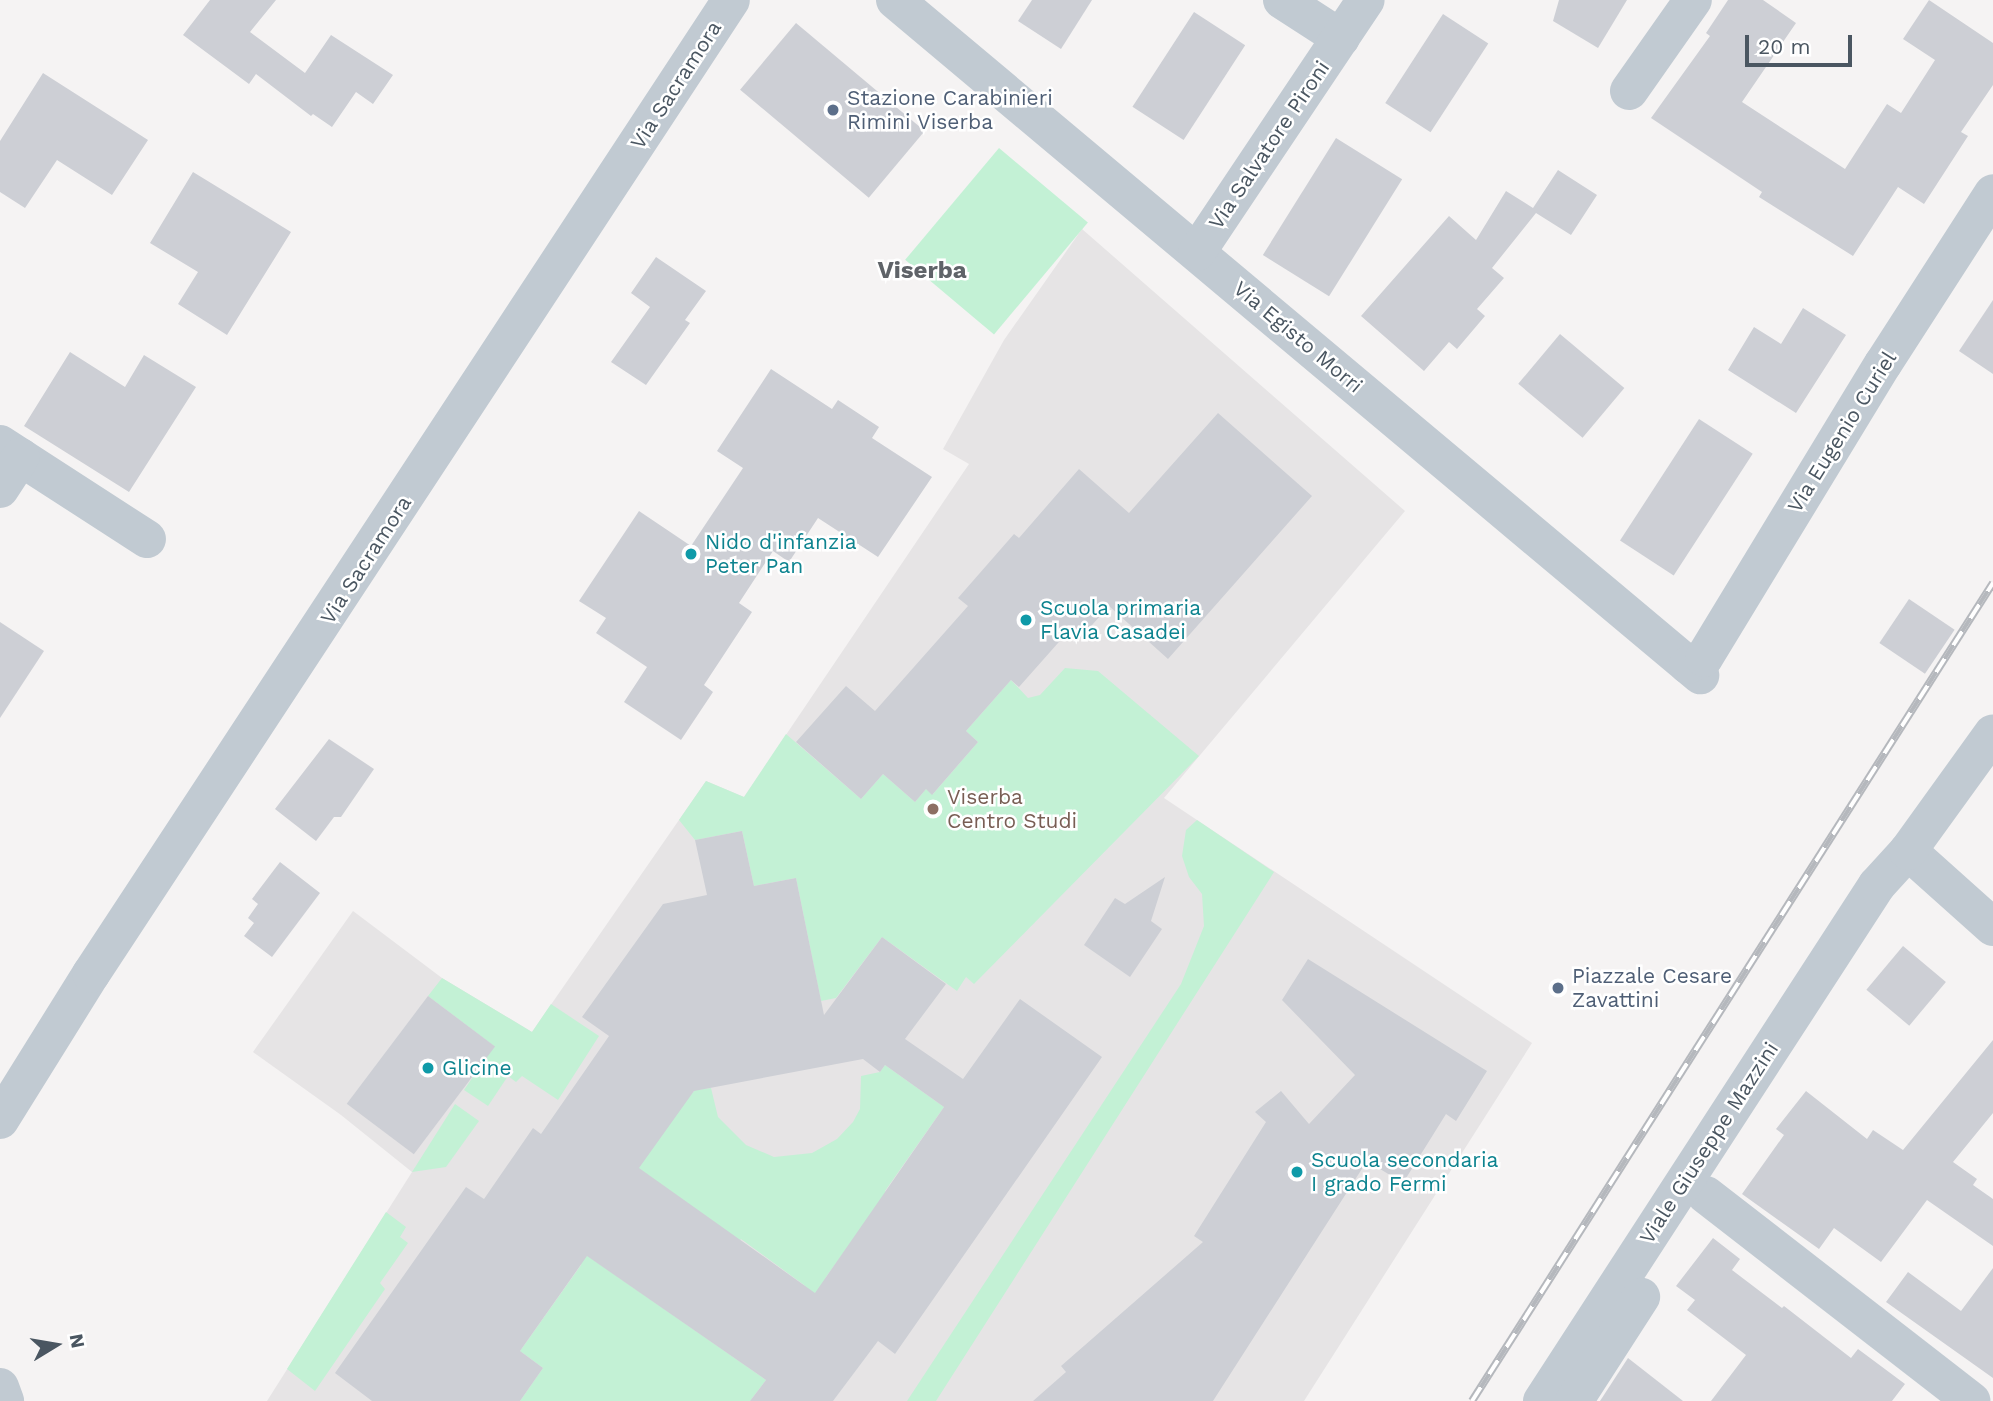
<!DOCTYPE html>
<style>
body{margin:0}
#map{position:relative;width:1993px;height:1401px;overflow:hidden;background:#f5f3f3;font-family:"Work Sans",sans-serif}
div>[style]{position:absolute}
.education>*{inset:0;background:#e6e4e5}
.green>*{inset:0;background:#c3f1d5;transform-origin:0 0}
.building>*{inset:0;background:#cdcfd5;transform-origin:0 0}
.minor>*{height:38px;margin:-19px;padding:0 19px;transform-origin:19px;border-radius:19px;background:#c1cad2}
.rail>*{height:8px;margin-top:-4px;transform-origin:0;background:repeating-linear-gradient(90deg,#fff 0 16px,#b5b8bd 0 32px);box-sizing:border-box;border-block:2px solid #b5b8bd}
.dots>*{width:19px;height:19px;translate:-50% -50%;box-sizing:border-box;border:4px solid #fff;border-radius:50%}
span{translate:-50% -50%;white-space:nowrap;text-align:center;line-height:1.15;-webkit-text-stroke:5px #fff;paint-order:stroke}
.street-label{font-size:21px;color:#4a5661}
.service-label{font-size:21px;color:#4e5e75}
.left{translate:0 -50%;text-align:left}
.culture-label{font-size:21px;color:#0d838f}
.education-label{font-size:21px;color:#785e54}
.quarter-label{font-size:24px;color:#5f6368;font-weight:700}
.north{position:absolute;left:21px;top:1310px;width:70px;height:70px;-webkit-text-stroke:5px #fff;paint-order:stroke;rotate:79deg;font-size:19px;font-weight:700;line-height:28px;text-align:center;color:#4a5661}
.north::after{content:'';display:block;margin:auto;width:24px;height:32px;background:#4a5661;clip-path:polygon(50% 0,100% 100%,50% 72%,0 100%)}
.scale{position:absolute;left:1745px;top:35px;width:107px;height:32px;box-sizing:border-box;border:4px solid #4a5661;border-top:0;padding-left:9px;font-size:21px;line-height:24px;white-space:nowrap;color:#4a5661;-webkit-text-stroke:5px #fff;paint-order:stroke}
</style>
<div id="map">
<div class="education">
<i style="clip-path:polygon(1082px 229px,1405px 511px,1164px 798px,1532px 1043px,1304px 1401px,267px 1401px,412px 1172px,341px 1115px,253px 1052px,353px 911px,442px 978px,532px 1032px,706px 781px,744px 797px,969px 464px,943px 449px,1004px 340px)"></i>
</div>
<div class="green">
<i style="left:999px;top:148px;width:116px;height:146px;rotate:40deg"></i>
<i style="clip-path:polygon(1065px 668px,1098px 671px,1199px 756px,974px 984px,966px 977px,957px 991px,882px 937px,836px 998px,821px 1001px,796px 878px,754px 886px,742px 831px,695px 840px,679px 820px,706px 781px,744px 797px,786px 734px,861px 799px,883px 774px,915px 802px,926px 789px,933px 794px,978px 742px,966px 731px,1011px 680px,1028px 698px,1040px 695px)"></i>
<i style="clip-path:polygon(1197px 820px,1274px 872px,936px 1401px,907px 1401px,1181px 984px,1204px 926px,1202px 894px,1189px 877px,1182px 856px,1186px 830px)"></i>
<i style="clip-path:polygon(442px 978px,532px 1032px,551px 1004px,599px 1036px,558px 1100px,522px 1076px,516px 1082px,508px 1076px,488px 1106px,464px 1090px,494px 1046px,428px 996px)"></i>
<i style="clip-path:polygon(885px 1065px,944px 1107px,885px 1191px,894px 1198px,870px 1216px,826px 1277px,819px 1307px,804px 1285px,741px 1239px,734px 1248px,623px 1169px,695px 1090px,711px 1088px,718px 1117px,746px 1145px,774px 1157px,812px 1153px,837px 1139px,853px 1122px,860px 1109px,861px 1076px,880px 1072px)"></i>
<i style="clip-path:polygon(455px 1104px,479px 1121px,446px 1167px,412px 1172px)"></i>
<i style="clip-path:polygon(386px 1212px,406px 1227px,400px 1237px,408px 1243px,380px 1283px,385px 1289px,315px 1391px,287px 1369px)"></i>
<i style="clip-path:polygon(575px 1247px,766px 1380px,750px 1401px,520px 1401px,543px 1368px,520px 1351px,581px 1265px)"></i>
</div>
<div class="building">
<i style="clip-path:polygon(210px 0,276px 0,250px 32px,305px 73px,331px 35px,393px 75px,373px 104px,356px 92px,332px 127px,313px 114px,311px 116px,256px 74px,249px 84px,183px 35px)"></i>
<i style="clip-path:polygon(1032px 0,1092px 0,1061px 49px,1018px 21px)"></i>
<i style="clip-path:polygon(1559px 0,1627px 0,1598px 48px,1553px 21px)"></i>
<i style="clip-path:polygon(1728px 0,1763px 0,1796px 23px,1742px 102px,1845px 169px,1887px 104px,1901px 113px,1935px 60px,1903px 39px,1929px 0,1993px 43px,1993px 85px,1961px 132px,1968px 136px,1924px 204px,1898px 187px,1853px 256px,1759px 197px,1762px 192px,1651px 118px,1710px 36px,1706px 33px)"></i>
<i style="left:1194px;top:12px;width:61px;height:113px;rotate:33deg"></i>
<i style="left:1443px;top:14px;width:54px;height:106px;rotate:33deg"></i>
<i style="left:796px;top:23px;width:168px;height:87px;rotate:40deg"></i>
<i style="clip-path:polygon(43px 73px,148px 140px,112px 195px,57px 160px,25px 208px,0 192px,0 141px)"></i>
<i style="left:1336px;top:138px;width:78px;height:138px;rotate:32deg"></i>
<i style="clip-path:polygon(1558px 170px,1597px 195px,1571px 235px,1536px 213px,1492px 268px,1504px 278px,1477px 309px,1485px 316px,1457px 349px,1449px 342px,1424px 371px,1361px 316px,1449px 216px,1476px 240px,1506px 191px,1533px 208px)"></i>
<i style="clip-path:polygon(193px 172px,291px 232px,227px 335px,178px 304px,198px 272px,150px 243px)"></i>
<i style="clip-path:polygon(656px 257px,706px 291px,685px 320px,690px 323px,646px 385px,611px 362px,650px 307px,631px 293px)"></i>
<i style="clip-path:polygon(1993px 300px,1993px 374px,1959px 351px)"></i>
<i style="clip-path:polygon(1803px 308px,1846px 335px,1796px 413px,1728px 370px,1754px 327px,1781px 344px)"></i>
<i style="left:1560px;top:334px;width:84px;height:65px;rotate:40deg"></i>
<i style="clip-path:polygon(70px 352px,125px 387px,144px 355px,196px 387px,129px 492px,24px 426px)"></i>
<i style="clip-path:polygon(771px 369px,832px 409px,838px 400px,879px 427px,872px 438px,932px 477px,878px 557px,818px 518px,789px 562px,773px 551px,739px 603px,752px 612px,704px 685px,713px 692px,681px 740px,624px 702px,647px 667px,596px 633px,606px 618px,579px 601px,639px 511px,691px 546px,743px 468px,717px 451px)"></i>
<i style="clip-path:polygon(1218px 413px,1312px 496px,1168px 659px,1109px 606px,1076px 643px,1066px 634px,1019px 687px,1011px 680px,966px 731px,978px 742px,932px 795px,926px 789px,915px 802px,883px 774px,861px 799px,796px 742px,846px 686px,875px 711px,968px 606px,958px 598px,1014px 534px,1019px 538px,1079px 469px,1129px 513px)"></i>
<i style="left:1699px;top:419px;width:64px;height:145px;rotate:33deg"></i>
<i style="left:1909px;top:599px;width:55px;height:53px;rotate:34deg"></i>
<i style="clip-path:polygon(0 622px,44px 651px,0 718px)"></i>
<i style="clip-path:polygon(329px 739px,374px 769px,341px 817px,334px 817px,316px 841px,275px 809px)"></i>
<i style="clip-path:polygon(evenodd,742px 831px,754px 886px,796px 878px,824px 1015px,882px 937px,946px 984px,905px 1039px,963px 1079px,1020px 999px,1102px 1057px,895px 1354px,878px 1341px,833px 1401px,750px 1401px,766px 1380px,587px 1256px,520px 1351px,543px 1368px,520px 1401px,372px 1401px,335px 1373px,466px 1187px,484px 1199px,533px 1128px,541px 1134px,609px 1036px,582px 1017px,663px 904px,707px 895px,695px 840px,742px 831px,863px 1059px,880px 1072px,885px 1065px,944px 1107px,815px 1293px,639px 1168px,694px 1091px,863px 1059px)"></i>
<i style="clip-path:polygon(280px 862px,320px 893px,272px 957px,244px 936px,254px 923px,248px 918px,258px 904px,252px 899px)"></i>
<i style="clip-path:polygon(1165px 877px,1151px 921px,1162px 929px,1130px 977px,1084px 945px,1115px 898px,1125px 904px)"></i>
<i style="left:1903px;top:946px;width:56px;height:57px;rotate:40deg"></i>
<i style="clip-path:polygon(1308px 959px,1487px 1071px,1456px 1121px,1446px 1114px,1403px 1183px,1367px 1161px,1213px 1401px,1033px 1401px,1066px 1372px,1061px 1366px,1203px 1242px,1194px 1236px,1266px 1122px,1255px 1112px,1281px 1091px,1309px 1124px,1355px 1075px,1282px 1000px)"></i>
<i style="left:428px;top:996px;width:84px;height:135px;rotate:37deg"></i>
<i style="clip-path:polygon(1993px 1040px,1993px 1113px,1953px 1162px,1977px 1179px,1973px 1185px,1993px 1199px,1993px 1246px,1927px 1200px,1881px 1262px,1834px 1228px,1819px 1249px,1742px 1194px,1784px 1135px,1776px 1129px,1806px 1091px,1867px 1139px,1873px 1130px,1903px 1150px)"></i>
<i style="clip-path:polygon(1713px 1238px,1740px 1259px,1732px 1270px,1782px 1308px,1784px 1306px,1851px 1358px,1858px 1349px,1905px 1384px,1892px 1401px,1711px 1401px,1746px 1355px,1687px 1310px,1695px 1300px,1676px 1286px)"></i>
<i style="clip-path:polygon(1993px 1268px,1993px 1378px,1886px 1302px,1908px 1272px,1961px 1311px)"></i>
<i style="clip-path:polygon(1628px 1358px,1683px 1401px,1600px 1401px)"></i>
</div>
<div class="minor">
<i style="left:895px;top:0;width:1051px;rotate:39.98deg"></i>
<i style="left:1282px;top:0;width:70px;rotate:32.8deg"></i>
<i style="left:1629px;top:91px;width:111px;rotate:-54.9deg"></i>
<i style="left:1197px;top:252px;width:303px;rotate:-56.2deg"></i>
<i style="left:0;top:444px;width:175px;rotate:32.9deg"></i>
<i style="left:0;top:489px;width:38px;rotate:-57deg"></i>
<i style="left:1688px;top:665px;width:17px;rotate:-24deg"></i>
<i style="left:1704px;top:658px;width:344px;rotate:-58.7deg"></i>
<i style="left:1883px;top:364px;width:203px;rotate:-57.2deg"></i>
<i style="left:1908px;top:851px;width:114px;rotate:41.8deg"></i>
<i style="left:0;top:1120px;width:172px;rotate:-58.1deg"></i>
<i style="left:91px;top:974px;width:1165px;rotate:-56.69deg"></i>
<i style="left:1706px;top:1195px;width:336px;rotate:37.8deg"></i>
<i style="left:0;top:1387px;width:15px;rotate:70deg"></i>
<i style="left:1542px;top:1401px;width:615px;rotate:-57.01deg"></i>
<i style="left:1877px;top:885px;width:46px;rotate:-47.6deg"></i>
<i style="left:1908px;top:851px;width:145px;rotate:-54.2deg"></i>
<i style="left:1574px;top:1401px;width:124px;rotate:-57.2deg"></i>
</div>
<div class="rail">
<i style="left:1472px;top:1401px;width:970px;rotate:-57.51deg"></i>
</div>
<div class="dots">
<i style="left:833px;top:110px;background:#5c6f8a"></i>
<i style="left:691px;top:554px;background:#0f9aa8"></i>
<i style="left:1026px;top:620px;background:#0f9aa8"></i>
<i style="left:933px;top:809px;background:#8d6e63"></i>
<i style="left:1558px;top:988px;background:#5c6f8a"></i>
<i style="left:428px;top:1068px;background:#0f9aa8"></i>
<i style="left:1297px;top:1172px;background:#0f9aa8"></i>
</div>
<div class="street-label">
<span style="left:676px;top:85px;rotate:-57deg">Via Sacramora</span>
<span style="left:1269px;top:145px;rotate:-56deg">Via Salvatore Pironi</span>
<span style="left:1298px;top:337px;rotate:40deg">Via Egisto Morri</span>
<span style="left:1842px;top:432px;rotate:-58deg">Via Eugenio Curiel</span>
<span style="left:366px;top:560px;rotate:-57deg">Via Sacramora</span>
<span style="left:1709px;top:1143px;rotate:-57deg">Viale Giuseppe Mazzini</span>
</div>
<div class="service-label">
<span class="left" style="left:847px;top:110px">Stazione Carabinieri<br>Rimini Viserba</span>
<span class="left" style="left:1572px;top:988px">Piazzale Cesare<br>Zavattini</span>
</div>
<div class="culture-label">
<span class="left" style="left:705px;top:554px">Nido d'infanzia<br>Peter Pan</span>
<span class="left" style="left:1040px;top:620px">Scuola primaria<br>Flavia Casadei</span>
<span class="left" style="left:442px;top:1068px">Glicine</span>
<span class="left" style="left:1311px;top:1172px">Scuola secondaria<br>I grado Fermi</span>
</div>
<div class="education-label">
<span class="left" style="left:947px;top:809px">Viserba<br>Centro Studi</span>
</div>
<div class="quarter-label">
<span style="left:922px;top:271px">Viserba</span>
</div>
<div class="north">N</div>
<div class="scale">20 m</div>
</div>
